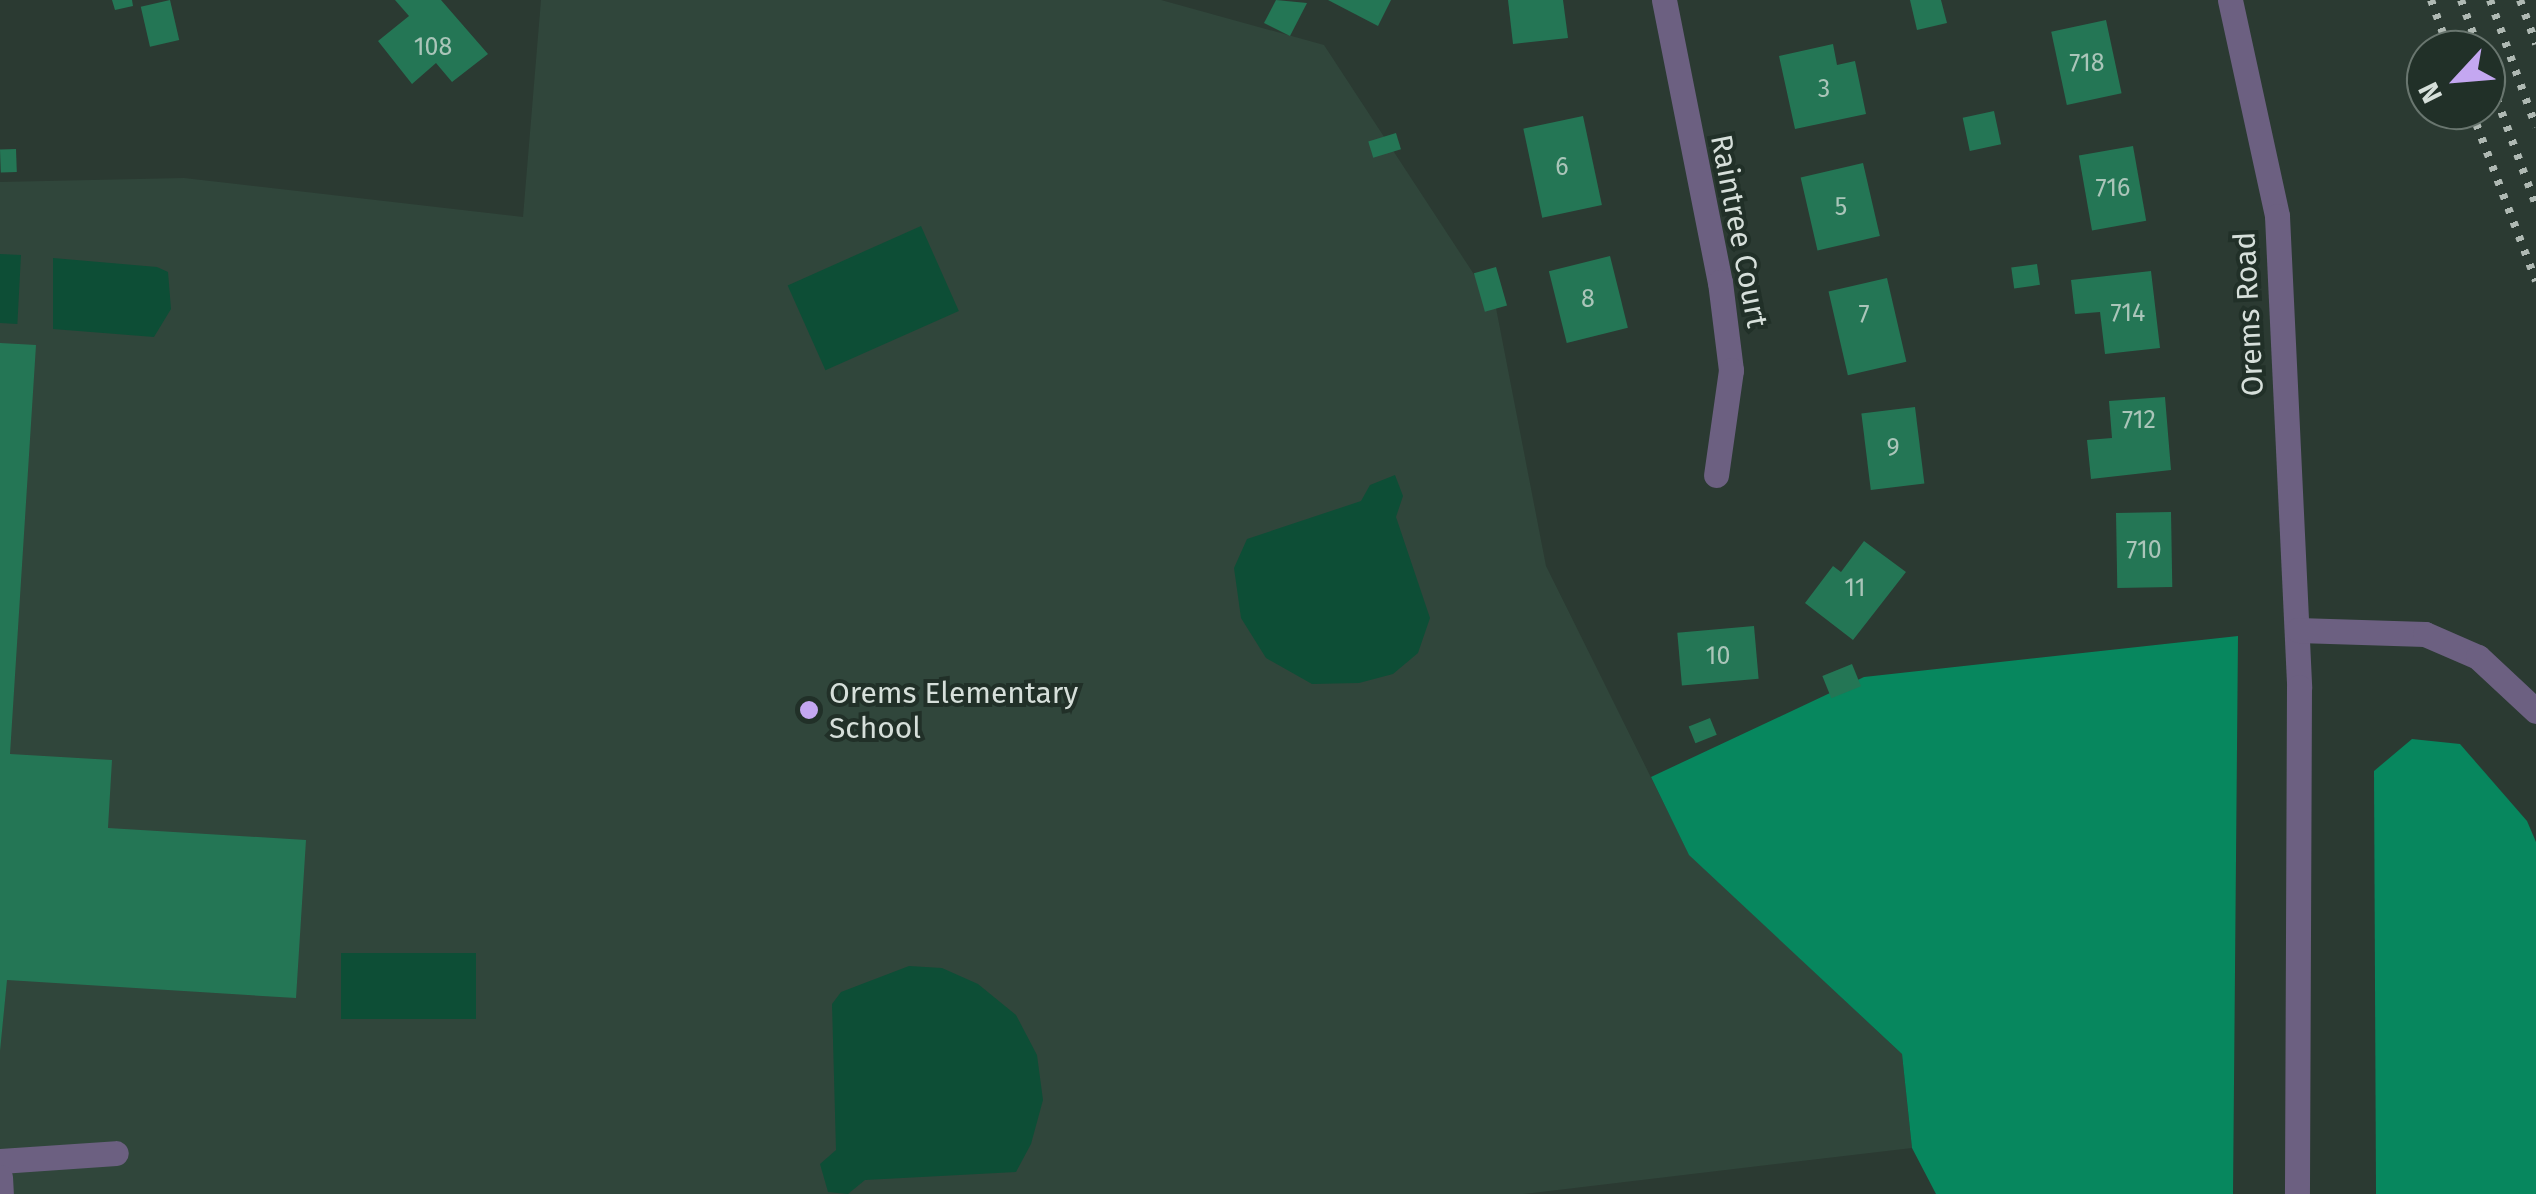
<!DOCTYPE html>
<style>
body{margin:0}
#map{position:relative;width:2536px;height:1194px;overflow:hidden;background:#2b3a32;font-family:"Fira Sans",sans-serif}
div>[style]{position:absolute}
.built>*{inset:0;background:#30463b}
.green>*{inset:0;background:#0d4e36;transform-origin:0 0}
.forest>*{inset:0;background:#07875e}
.building>*{inset:0;background:#247655;transform-origin:0 0}
.minor>*{height:25px;margin:-12.5px;padding:0 12.5px;transform-origin:12.5px;border-radius:12.5px;background:#6c6081}
.rail>*{height:8px;margin-top:-4px;transform-origin:0;background:repeating-linear-gradient(90deg,#afb9b3 0 5px,transparent 0 15px)}
.dots>*{width:28px;height:28px;translate:-50% -50%;box-sizing:border-box;border:5px solid #213028;border-radius:50%}
span{translate:-50% -50%;white-space:nowrap;text-align:center;line-height:1.15;-webkit-text-stroke:8px #213028;paint-order:stroke}
.number-label{font-size:25px;color:#aac5b9}
.number-label span{-webkit-text-stroke-width:0}
.street-label{font-size:30px;color:#d6dfda}
.poi-label{font-size:30px;color:#d6dfda}
.left{translate:0 -50%;text-align:left}
.north{position:absolute;left:2406px;top:30px;width:100px;height:100px;box-sizing:border-box;background:#213028;border:2px solid #69766f;border-radius:50%;rotate:244deg;font-size:28px;font-weight:700;line-height:40px;text-align:center;color:#d6dfda}
.north::after{content:'';display:block;margin:auto;width:35px;height:45px;background:#c4a7f1;clip-path:polygon(50% 0,100% 100%,50% 72%,0 100%)}
</style>
<div id="map">
<div class="built">
<i style="clip-path:polygon(541px 0,1161px 0,1324px 45px,1496px 308px,1546px 566px,1689px 854px,1902px 1054px,1912px 1148px,1523px 1194px,0 1194px,0 182px,184px 178px,523px 217px)"></i>
</div>
<div class="green">
<i style="left:921px;top:226px;width:93px;height:146px;rotate:66deg"></i>
<i style="left:0;top:254px;width:21px;height:69px;rotate:3deg"></i>
<i style="clip-path:polygon(53px 258px,157px 267px,168px 272px,171px 309px,154px 337px,53px 329px)"></i>
<i style="clip-path:polygon(1395px 475px,1403px 496px,1396px 517px,1430px 618px,1418px 653px,1393px 674px,1359px 683px,1312px 684px,1266px 658px,1241px 618px,1234px 568px,1247px 539px,1361px 501px,1370px 485px)"></i>
<i style="left:341px;top:953px;width:135px;height:66px"></i>
<i style="clip-path:polygon(909px 966px,942px 968px,978px 984px,1016px 1015px,1037px 1055px,1043px 1100px,1031px 1144px,1016px 1172px,865px 1180px,848px 1194px,828px 1192px,820px 1164px,836px 1150px,832px 1004px,841px 992px)"></i>
</div>
<div class="forest">
<i style="clip-path:polygon(2238px 636px,2233px 1194px,1936px 1194px,1912px 1148px,1902px 1054px,1689px 855px,1651px 777px,1864px 677px)"></i>
<i style="clip-path:polygon(2412px 739px,2460px 744px,2527px 821px,2536px 842px,2536px 1194px,2376px 1194px,2374px 771px)"></i>
</div>
<div class="building">
<i style="clip-path:polygon(112px 0,132px 0,133px 6px,115px 10px)"></i>
<i style="left:170px;top:0;width:41px;height:30px;rotate:77deg"></i>
<i style="clip-path:polygon(395px 0,441px 0,488px 54px,452px 82px,436px 63px,412px 84px,378px 41px,409px 16px)"></i>
<i style="clip-path:polygon(1276px 0,1307px 3px,1290px 36px,1264px 23px)"></i>
<i style="clip-path:polygon(1328px 0,1391px 0,1378px 26px)"></i>
<i style="clip-path:polygon(1508px 0,1563px 0,1568px 38px,1513px 44px)"></i>
<i style="clip-path:polygon(1910px 0,1941px 0,1947px 23px,1917px 30px)"></i>
<i style="left:2106px;top:20px;width:75px;height:56px;rotate:78deg"></i>
<i style="clip-path:polygon(1833px 44px,1837px 65px,1855px 61px,1866px 114px,1795px 129px,1779px 56px)"></i>
<i style="left:1994px;top:111px;width:34px;height:32px;rotate:78deg"></i>
<i style="left:1583px;top:116px;width:91px;height:61px;rotate:78deg"></i>
<i style="left:1396px;top:133px;width:17px;height:29px;rotate:73deg"></i>
<i style="left:2133px;top:146px;width:76px;height:55px;rotate:80deg"></i>
<i style="left:16px;top:149px;width:23px;height:16px;rotate:88deg"></i>
<i style="left:1863px;top:163px;width:75px;height:64px;rotate:77deg"></i>
<i style="left:1610px;top:256px;width:74px;height:63px;rotate:76deg"></i>
<i style="left:2037px;top:264px;width:21px;height:26px;rotate:82deg"></i>
<i style="left:1496px;top:267px;width:40px;height:23px;rotate:74deg"></i>
<i style="clip-path:polygon(2151px 271px,2160px 348px,2105px 354px,2100px 312px,2075px 314px,2071px 280px)"></i>
<i style="left:1887px;top:278px;width:86px;height:60px;rotate:77deg"></i>
<i style="clip-path:polygon(0 343px,36px 345px,10px 754px,112px 760px,108px 828px,306px 840px,296px 998px,7px 980px,0 1051px)"></i>
<i style="clip-path:polygon(2165px 397px,2171px 470px,2091px 479px,2087px 440px,2112px 438px,2109px 401px)"></i>
<i style="left:1915px;top:407px;width:77px;height:54px;rotate:83deg"></i>
<i style="left:2171px;top:512px;width:75px;height:55px;rotate:89deg"></i>
<i style="clip-path:polygon(1864px 541px,1906px 572px,1853px 640px,1805px 603px,1833px 566px,1841px 572px)"></i>
<i style="left:1754px;top:626px;width:53px;height:77px;rotate:85deg"></i>
<i style="left:1852px;top:664px;width:24px;height:32px;rotate:68deg"></i>
<i style="left:1710px;top:718px;width:18px;height:23px;rotate:68deg"></i>
</div>
<div class="minor">
<i style="left:1664px;top:0;width:288px;rotate:78.8deg"></i>
<i style="left:1720px;top:282px;width:89px;rotate:82.9deg"></i>
<i style="left:1731px;top:370px;width:106px;rotate:98.1deg"></i>
<i style="left:2230px;top:0;width:221px;rotate:77.7deg"></i>
<i style="left:2277px;top:216px;width:472px;rotate:87.3deg"></i>
<i style="left:2299px;top:687px;width:507px;rotate:90.23deg"></i>
<i style="left:2298px;top:630px;width:127px;rotate:1.8deg"></i>
<i style="left:2425px;top:634px;width:58px;rotate:23.5deg"></i>
<i style="left:2478px;top:657px;width:79px;rotate:43deg"></i>
<i style="left:0;top:1161px;width:116px;rotate:-3.9deg"></i>
<i style="left:0;top:1177px;width:17px;rotate:87deg"></i>
</div>
<div class="rail">
<i style="left:2431px;top:0;width:53px;rotate:70.2deg"></i>
<i style="left:2461px;top:0;width:53px;rotate:70.2deg"></i>
<i style="left:2490px;top:0;width:135px;rotate:70.1deg"></i>
<i style="left:2520px;top:0;width:47px;rotate:70deg"></i>
<i style="left:2486px;top:70px;width:144px;rotate:69.7deg"></i>
<i style="left:2471px;top:110px;width:183px;rotate:69.2deg"></i>
</div>
<div class="dots">
<i style="left:809px;top:710px;background:#c4a7f1"></i>
</div>
<div class="number-label">
<span style="left:433px;top:47px">108</span>
<span style="left:2087px;top:63px">718</span>
<span style="left:1824px;top:89px">3</span>
<span style="left:1562px;top:167px">6</span>
<span style="left:2113px;top:188px">716</span>
<span style="left:1841px;top:207px">5</span>
<span style="left:1588px;top:299px">8</span>
<span style="left:2128px;top:313px">714</span>
<span style="left:1864px;top:314px">7</span>
<span style="left:2139px;top:420px">712</span>
<span style="left:1893px;top:448px">9</span>
<span style="left:2144px;top:550px">710</span>
<span style="left:1855px;top:588px">11</span>
<span style="left:1718px;top:656px">10</span>
</div>
<div class="street-label">
<span style="left:1739px;top:231px;rotate:79deg">Raintree Court</span>
<span style="left:2249px;top:314px;rotate:-93deg">Orems Road</span>
</div>
<div class="poi-label">
<span class="left" style="left:829px;top:710px">Orems Elementary<br>School</span>
</div>
<div class="north">N</div>
</div>
